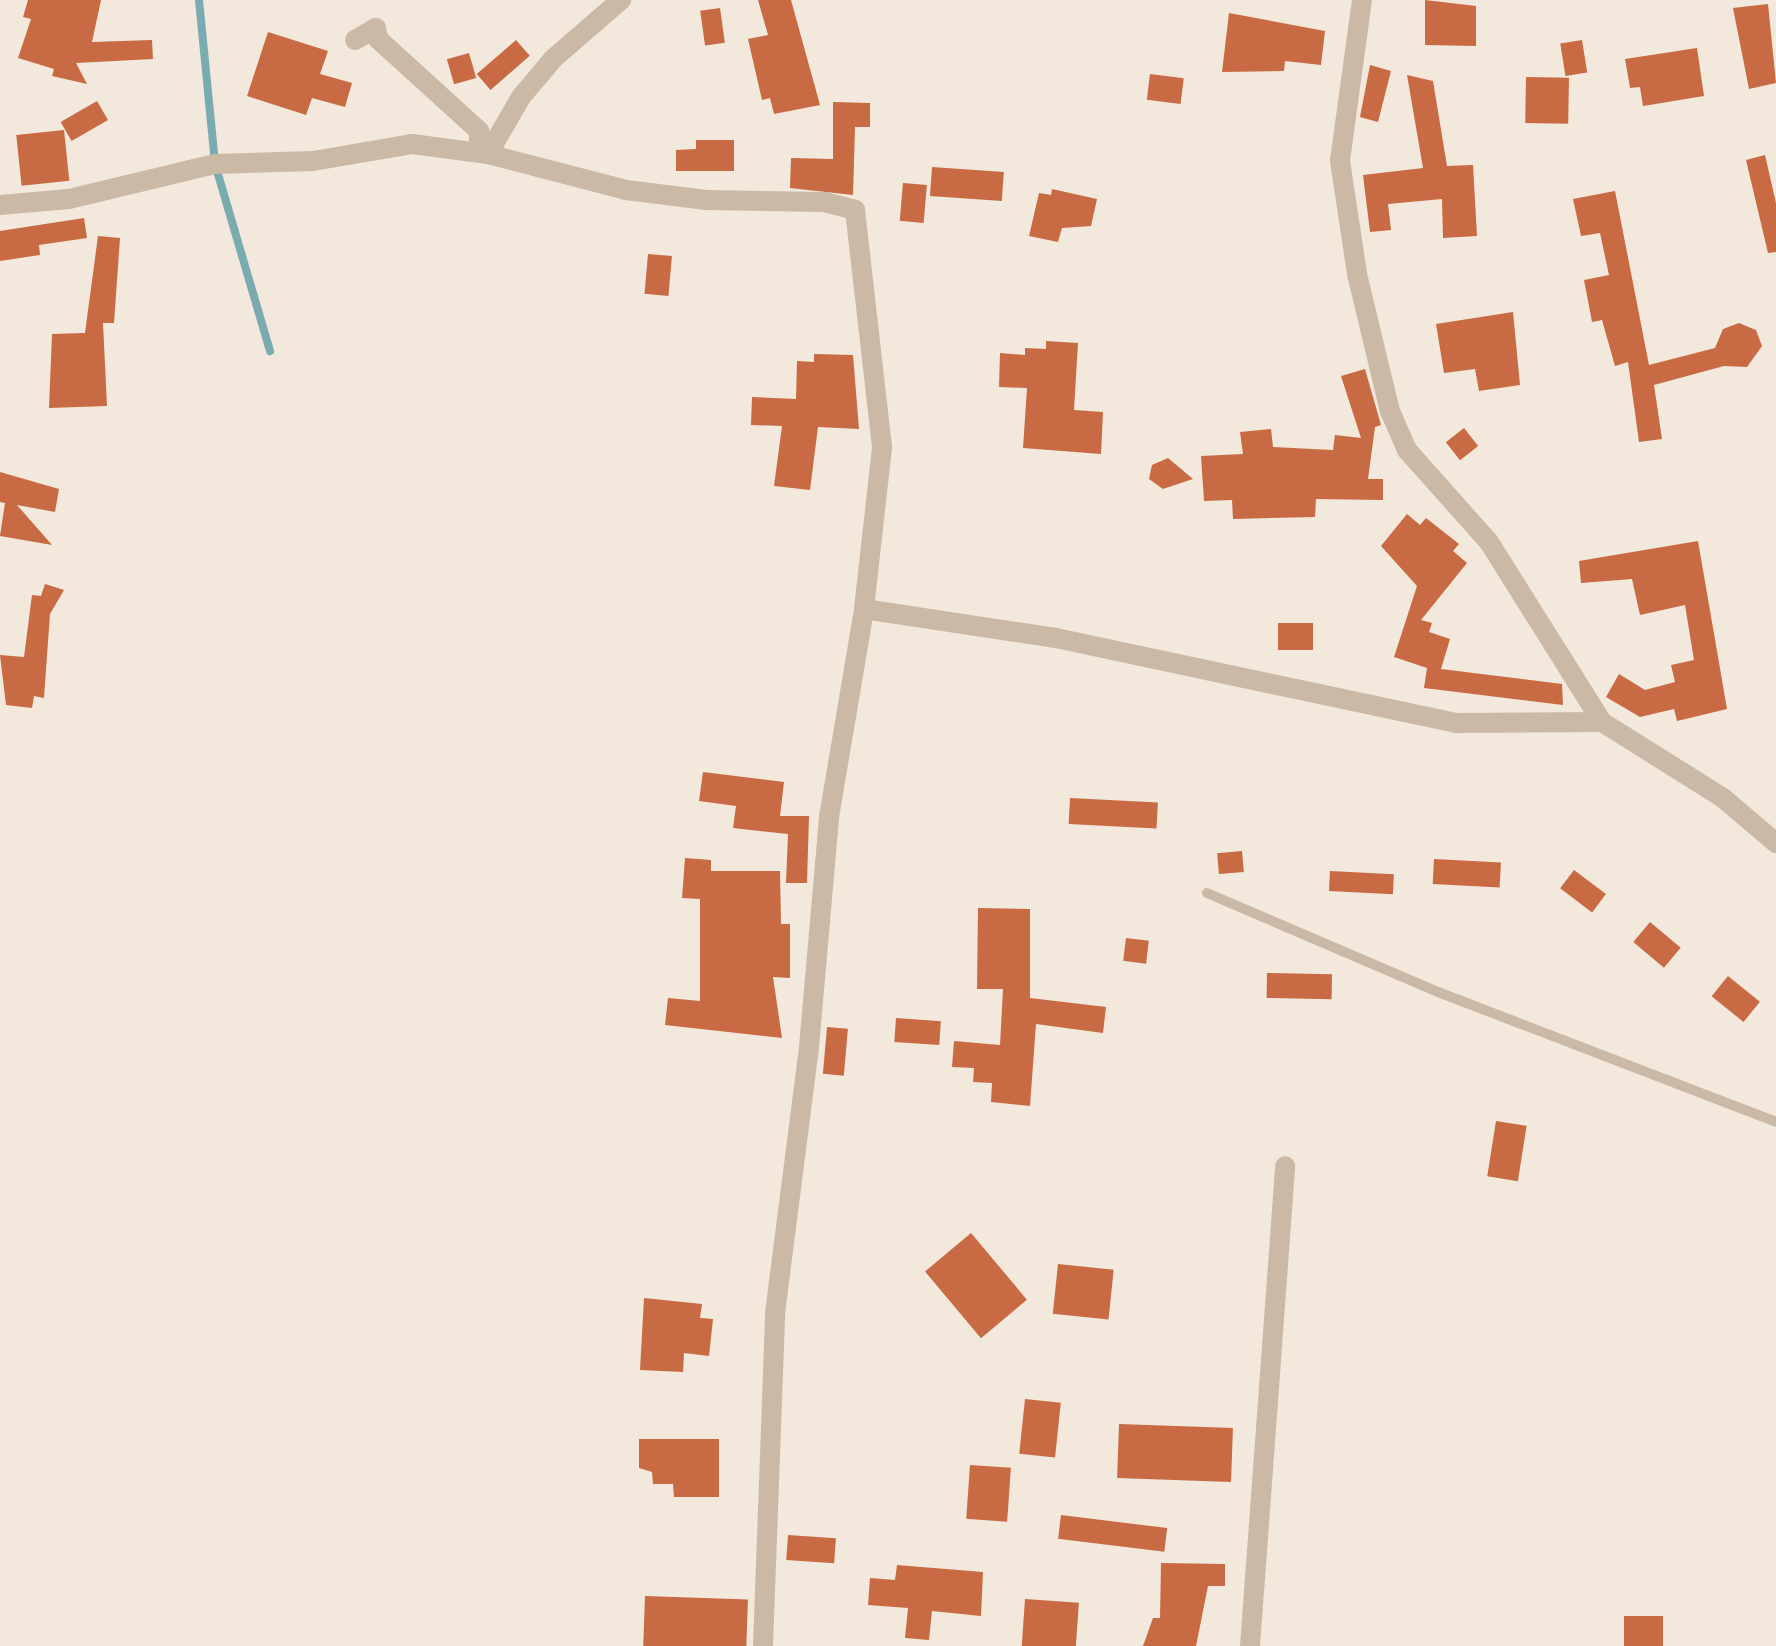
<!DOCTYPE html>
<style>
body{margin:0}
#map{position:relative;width:1776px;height:1646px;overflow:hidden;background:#f2e8db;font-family:"Fira Sans",sans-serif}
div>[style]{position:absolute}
.stream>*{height:8px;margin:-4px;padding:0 4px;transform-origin:4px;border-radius:4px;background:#79abb0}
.building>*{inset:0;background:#c86a43;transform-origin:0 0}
.lane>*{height:10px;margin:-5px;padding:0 5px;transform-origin:5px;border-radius:5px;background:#cbb9a7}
.street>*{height:20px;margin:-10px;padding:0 10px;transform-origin:10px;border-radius:10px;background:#cbb9a7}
span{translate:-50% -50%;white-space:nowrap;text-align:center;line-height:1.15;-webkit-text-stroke:8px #faf2e7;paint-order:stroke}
</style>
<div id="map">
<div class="stream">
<i style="left:199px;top:0;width:165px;rotate:84.4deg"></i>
<i style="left:215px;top:164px;width:195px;rotate:73.6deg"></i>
</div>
<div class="building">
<i style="clip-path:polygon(28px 0,101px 0,92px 42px,152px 40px,153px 59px,76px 63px,87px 84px,52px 76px,54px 69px,18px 58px,31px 19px,23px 17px)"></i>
<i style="clip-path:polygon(758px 0,791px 0,820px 105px,774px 114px,770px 98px,762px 100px,748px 39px,768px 35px)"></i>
<i style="clip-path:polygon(1425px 0,1476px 6px,1476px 46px,1425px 45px)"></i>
<i style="clip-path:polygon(1768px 4px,1776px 83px,1749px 89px,1733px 8px)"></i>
<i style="left:720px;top:8px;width:35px;height:20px;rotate:82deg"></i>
<i style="clip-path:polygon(1229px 13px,1325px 31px,1321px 65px,1285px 61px,1284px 71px,1222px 72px)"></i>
<i style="clip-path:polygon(268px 32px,328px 51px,320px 74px,352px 83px,345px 107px,312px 98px,306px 115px,247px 96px)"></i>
<i style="left:516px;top:40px;width:21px;height:52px;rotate:49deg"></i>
<i style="left:1582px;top:40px;width:33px;height:22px;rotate:81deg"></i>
<i style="clip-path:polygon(1697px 48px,1704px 96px,1643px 106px,1640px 87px,1630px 88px,1625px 59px)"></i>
<i style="left:469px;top:53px;width:26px;height:23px;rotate:74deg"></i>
<i style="clip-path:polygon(1370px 65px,1391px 71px,1378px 122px,1360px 117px)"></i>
<i style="left:1150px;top:74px;width:34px;height:26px;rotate:7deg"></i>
<i style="clip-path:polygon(1407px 75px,1433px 81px,1447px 166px,1473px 165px,1477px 236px,1443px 238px,1442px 199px,1388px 204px,1391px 230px,1370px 232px,1363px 175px,1423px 168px)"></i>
<i style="left:1526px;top:77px;width:43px;height:46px;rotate:1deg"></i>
<i style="left:97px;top:101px;width:22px;height:42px;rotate:60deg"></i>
<i style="clip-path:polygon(833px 102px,870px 103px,870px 127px,855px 127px,853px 195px,790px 188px,791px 158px,833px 159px)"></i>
<i style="left:64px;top:130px;width:51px;height:48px;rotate:84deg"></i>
<i style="clip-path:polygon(696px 140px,734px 140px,734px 171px,676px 171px,676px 150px,696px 149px)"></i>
<i style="clip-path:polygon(1765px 155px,1776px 203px,1776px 252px,1768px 253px,1746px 160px)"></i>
<i style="left:932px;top:167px;width:72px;height:29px;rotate:4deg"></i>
<i style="left:903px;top:183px;width:24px;height:38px;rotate:5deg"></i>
<i style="clip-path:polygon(1052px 189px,1097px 199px,1091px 226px,1062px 228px,1058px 242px,1029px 236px,1039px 193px,1051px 195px)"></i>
<i style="clip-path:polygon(1615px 191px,1649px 365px,1715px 348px,1723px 329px,1739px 323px,1756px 330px,1762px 346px,1747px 367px,1724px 366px,1654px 385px,1662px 439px,1639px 442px,1628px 362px,1615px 366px,1602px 320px,1592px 322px,1584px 280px,1609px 275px,1600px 233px,1581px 236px,1573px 199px)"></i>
<i style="clip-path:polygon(84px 218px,87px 238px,39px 245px,40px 255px,0 261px,0 231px)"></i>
<i style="clip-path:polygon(98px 236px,120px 238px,114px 323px,103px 323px,107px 406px,49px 408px,52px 334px,85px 333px)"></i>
<i style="left:648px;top:254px;width:24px;height:40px;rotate:5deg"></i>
<i style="clip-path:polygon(1513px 312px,1520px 385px,1479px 391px,1475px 369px,1444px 373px,1436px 324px)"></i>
<i style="clip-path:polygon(1046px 341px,1078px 343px,1074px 410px,1103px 412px,1101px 454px,1023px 448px,1027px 388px,999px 387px,1000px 353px,1025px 355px,1025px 348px,1046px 349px)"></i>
<i style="clip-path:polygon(814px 354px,853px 355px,859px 429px,818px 427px,810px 490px,774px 486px,782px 426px,751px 425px,752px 397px,796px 399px,797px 361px,814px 362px)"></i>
<i style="clip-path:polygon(1365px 369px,1381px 425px,1375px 427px,1368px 479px,1383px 479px,1383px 500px,1316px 499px,1315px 517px,1233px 519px,1232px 500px,1204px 501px,1201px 456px,1243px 454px,1240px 432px,1271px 429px,1273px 447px,1333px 450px,1335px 435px,1361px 438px,1341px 376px)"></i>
<i style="left:1464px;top:428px;width:23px;height:23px;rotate:52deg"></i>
<i style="clip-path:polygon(1168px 458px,1193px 479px,1163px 489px,1149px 479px,1152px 465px)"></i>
<i style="clip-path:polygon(0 472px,59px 489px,55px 512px,17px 505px,52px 545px,0 536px,5px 503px,0 502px)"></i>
<i style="clip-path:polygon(1407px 514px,1420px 525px,1426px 518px,1459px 544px,1453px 551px,1467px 563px,1421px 620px,1432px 623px,1429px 632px,1450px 639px,1441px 669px,1562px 684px,1563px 705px,1424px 688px,1427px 668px,1394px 657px,1417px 586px,1381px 546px)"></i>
<i style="clip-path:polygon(1698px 541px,1727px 709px,1677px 721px,1674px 709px,1640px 717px,1606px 697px,1619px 674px,1645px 690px,1675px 682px,1671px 665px,1694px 660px,1685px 605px,1640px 615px,1632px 579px,1581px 583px,1579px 561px)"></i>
<i style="clip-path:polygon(45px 584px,64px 590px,50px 614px,44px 698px,34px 696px,32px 708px,6px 705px,0 655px,24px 657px,32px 595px,41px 596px)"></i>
<i style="left:1278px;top:623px;width:35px;height:27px"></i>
<i style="clip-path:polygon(703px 772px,784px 782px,780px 816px,809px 816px,807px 883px,786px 883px,788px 834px,733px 828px,736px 806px,699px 801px)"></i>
<i style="left:1070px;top:798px;width:88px;height:26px;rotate:3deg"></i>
<i style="left:1242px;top:851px;width:21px;height:25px;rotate:85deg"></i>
<i style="clip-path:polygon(685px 858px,711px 860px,711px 871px,780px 871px,781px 924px,790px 924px,790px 978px,773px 977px,782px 1038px,665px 1025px,668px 998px,700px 1001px,700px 899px,682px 898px)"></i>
<i style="left:1434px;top:859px;width:67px;height:25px;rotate:3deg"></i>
<i style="left:1574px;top:870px;width:40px;height:23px;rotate:37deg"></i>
<i style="left:1330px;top:871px;width:64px;height:20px;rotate:3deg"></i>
<i style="clip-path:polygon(978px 908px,1030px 909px,1030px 998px,1106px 1007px,1103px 1033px,1036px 1024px,1030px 1106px,991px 1102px,992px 1083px,973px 1082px,974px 1068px,952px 1067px,954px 1041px,1000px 1045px,1003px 989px,977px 989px)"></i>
<i style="left:1650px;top:922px;width:40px;height:26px;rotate:40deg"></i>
<i style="left:1126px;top:938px;width:23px;height:23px;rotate:7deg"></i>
<i style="left:1267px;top:973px;width:65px;height:25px;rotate:1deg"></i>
<i style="left:1728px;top:976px;width:41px;height:26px;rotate:39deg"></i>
<i style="left:896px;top:1018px;width:45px;height:24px;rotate:4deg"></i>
<i style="left:827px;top:1027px;width:21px;height:47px;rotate:5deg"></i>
<i style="left:1496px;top:1121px;width:31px;height:56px;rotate:9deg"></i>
<i style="left:971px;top:1233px;width:87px;height:60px;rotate:50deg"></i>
<i style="left:1058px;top:1264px;width:56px;height:50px;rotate:6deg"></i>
<i style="clip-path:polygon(644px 1298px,702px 1304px,700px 1318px,713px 1319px,709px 1356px,684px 1353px,683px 1372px,640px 1370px)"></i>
<i style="left:1025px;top:1399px;width:36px;height:55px;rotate:6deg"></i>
<i style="left:1119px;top:1424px;width:114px;height:54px;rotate:2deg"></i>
<i style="clip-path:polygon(639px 1439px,719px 1439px,719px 1497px,674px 1497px,673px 1484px,653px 1484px,652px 1472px,639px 1468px)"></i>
<i style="left:970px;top:1465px;width:41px;height:54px;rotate:4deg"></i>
<i style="left:1061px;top:1515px;width:107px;height:24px;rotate:7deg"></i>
<i style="left:788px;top:1535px;width:48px;height:25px;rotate:4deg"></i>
<i style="clip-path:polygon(1161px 1563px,1225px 1564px,1225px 1586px,1208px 1586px,1196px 1646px,1143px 1646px,1153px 1618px,1160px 1618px)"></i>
<i style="clip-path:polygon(897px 1565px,983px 1572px,981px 1616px,932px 1611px,929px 1640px,905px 1638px,908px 1608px,868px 1605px,870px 1578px,895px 1580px)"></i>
<i style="left:645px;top:1596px;width:103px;height:50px;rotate:2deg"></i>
<i style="left:1025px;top:1599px;width:54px;height:47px;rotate:4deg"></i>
<i style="left:1624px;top:1616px;width:39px;height:30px"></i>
</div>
<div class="lane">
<i style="left:1207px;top:893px;width:251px;rotate:23.2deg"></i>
<i style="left:1438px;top:992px;width:362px;rotate:21deg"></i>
</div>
<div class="street">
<i style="left:1362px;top:0;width:162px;rotate:97.8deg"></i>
<i style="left:1340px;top:161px;width:114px;rotate:81.4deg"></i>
<i style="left:1357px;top:274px;width:141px;rotate:76.5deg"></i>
<i style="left:1390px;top:411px;width:43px;rotate:66.4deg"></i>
<i style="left:1407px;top:450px;width:123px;rotate:48.3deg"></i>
<i style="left:1489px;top:542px;width:213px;rotate:57.9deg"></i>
<i style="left:355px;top:40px;width:24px;rotate:-30deg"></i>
<i style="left:376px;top:28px;width:11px;rotate:80deg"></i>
<i style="left:378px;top:39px;width:137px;rotate:42.3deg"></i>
<i style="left:479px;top:131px;width:21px;rotate:90deg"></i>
<i style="left:488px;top:154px;width:66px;rotate:-59.9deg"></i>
<i style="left:521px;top:97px;width:51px;rotate:-49.8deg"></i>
<i style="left:554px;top:58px;width:89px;rotate:-40.9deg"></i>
<i style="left:0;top:205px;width:69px;rotate:-5deg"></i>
<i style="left:69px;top:199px;width:150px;rotate:-13.5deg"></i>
<i style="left:215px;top:164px;width:98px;rotate:-1.8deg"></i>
<i style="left:313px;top:161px;width:100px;rotate:-9.7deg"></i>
<i style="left:412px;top:144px;width:77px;rotate:7.5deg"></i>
<i style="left:488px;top:154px;width:143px;rotate:14.6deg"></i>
<i style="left:626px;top:190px;width:81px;rotate:7.1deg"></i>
<i style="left:706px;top:200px;width:118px;rotate:1deg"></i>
<i style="left:824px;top:202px;width:32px;rotate:14deg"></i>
<i style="left:855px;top:210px;width:240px;rotate:83.5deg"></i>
<i style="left:882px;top:448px;width:162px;rotate:96.4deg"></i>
<i style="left:763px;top:1646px;width:333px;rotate:-87.9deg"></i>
<i style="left:775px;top:1313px;width:268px;rotate:-82.7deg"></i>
<i style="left:809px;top:1047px;width:231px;rotate:-85deg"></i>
<i style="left:829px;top:817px;width:211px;rotate:-80.4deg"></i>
<i style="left:864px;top:609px;width:194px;rotate:8.6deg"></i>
<i style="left:1056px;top:638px;width:408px;rotate:12deg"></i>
<i style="left:1455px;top:723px;width:147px;rotate:-0.4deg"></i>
<i style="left:1602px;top:722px;width:143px;rotate:32.1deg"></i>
<i style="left:1723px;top:798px;width:70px;rotate:40.3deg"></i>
<i style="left:1250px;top:1646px;width:481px;rotate:-85.8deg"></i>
</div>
</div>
